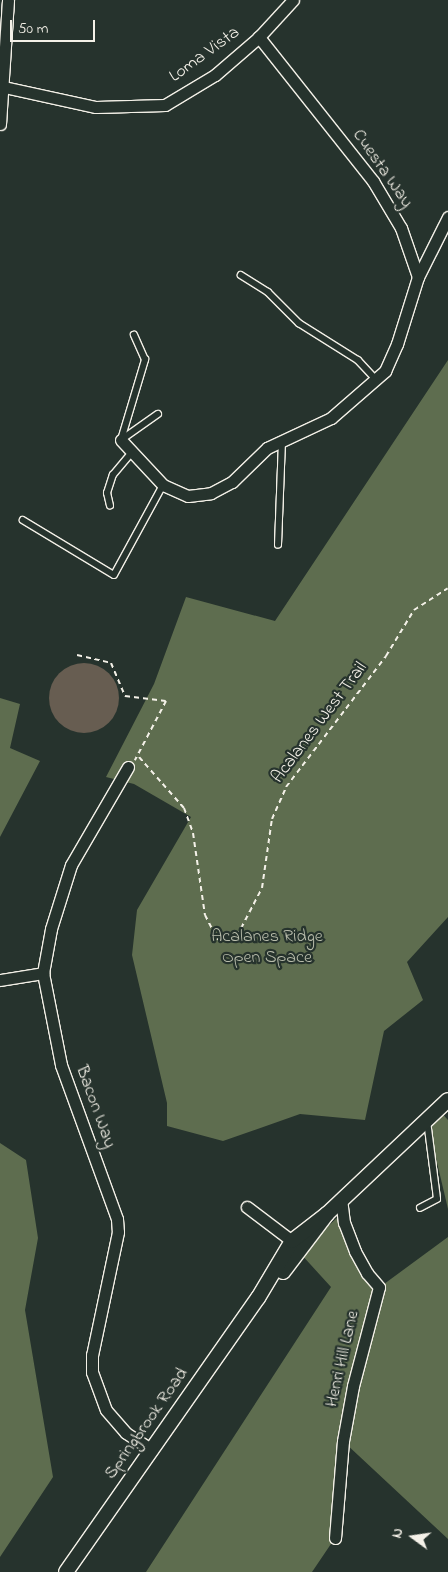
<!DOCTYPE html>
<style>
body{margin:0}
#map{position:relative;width:448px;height:1572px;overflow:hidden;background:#26332d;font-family:"Indie Flower",sans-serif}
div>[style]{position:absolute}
.green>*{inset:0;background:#5e6d4f}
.building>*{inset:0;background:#675d51}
.round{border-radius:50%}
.path>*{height:2px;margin-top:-1px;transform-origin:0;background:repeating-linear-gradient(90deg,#f4f1e8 0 5px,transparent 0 9px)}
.roads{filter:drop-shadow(1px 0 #f4f1e8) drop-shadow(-1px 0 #f4f1e8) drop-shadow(0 1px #f4f1e8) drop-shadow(0 -1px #f4f1e8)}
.service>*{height:5.5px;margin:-2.75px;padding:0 2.75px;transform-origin:2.75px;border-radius:2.75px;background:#26332d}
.minor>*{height:11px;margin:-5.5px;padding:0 5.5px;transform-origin:5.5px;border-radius:5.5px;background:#26332d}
.tertiary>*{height:14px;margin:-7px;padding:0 7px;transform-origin:7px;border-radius:7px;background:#26332d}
span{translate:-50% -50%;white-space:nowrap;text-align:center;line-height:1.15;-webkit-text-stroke:4.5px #26332d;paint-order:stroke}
.street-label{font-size:18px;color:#f4f1e8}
.park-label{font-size:18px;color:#b8bcab}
.north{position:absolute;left:388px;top:1512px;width:50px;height:50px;-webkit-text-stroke:4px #26332d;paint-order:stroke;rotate:284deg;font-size:14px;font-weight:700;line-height:20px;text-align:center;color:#f4f1e8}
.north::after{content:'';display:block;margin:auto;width:18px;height:22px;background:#f4f1e8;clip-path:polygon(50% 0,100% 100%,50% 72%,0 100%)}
.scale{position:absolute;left:10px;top:20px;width:85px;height:22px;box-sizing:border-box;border:2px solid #f4f1e8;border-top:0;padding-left:6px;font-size:15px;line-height:18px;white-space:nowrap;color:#f4f1e8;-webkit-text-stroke:4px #26332d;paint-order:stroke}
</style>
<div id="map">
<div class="green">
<i style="clip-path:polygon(448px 360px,448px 917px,407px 962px,423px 1000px,384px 1031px,365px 1120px,300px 1114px,223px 1141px,167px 1126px,167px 1103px,132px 955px,137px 910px,191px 817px,134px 784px,106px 777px,154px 684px,186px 597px,275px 621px)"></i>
<i style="clip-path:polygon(0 698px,20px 704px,10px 748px,40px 761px,0 837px)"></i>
<i style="clip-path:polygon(438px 1109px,448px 1120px,448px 1209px,427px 1120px)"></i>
<i style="clip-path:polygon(0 1143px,26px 1160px,38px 1238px,25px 1310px,53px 1477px,0 1557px)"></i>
<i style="clip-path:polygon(341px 1214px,380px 1287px,448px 1237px,448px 1539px,344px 1442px,335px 1538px,312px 1572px,146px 1572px,331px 1287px,300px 1253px)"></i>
</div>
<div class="building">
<i class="round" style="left:49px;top:663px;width:70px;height:70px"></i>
</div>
<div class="path">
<i style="left:77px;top:655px;width:35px;rotate:13deg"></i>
<i style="left:111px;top:663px;width:36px;rotate:67deg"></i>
<i style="left:125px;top:696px;width:41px;rotate:7deg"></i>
<i style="left:166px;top:701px;width:67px;rotate:117.7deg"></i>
<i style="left:139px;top:757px;width:68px;rotate:48.6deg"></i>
<i style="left:184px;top:808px;width:27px;rotate:70deg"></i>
<i style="left:193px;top:833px;width:83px;rotate:81.7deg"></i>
<i style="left:205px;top:915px;width:27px;rotate:63deg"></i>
<i style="left:217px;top:939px;width:12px;rotate:14deg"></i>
<i style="left:229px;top:942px;width:10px;rotate:-37deg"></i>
<i style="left:237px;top:936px;width:54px;rotate:-62.5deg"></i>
<i style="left:262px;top:888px;width:70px;rotate:-81.8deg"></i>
<i style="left:272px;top:819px;width:35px;rotate:-66deg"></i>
<i style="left:286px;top:787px;width:165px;rotate:-52.6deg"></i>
<i style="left:386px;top:656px;width:54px;rotate:-58.7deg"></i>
<i style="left:414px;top:610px;width:40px;rotate:-32.9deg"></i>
</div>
<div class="roads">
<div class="service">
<i style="left:241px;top:275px;width:32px;rotate:32deg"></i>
<i style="left:268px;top:292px;width:44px;rotate:45deg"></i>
<i style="left:299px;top:323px;width:70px;rotate:32.1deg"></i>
<i style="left:358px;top:360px;width:26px;rotate:47deg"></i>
<i style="left:121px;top:440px;width:84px;rotate:-73.3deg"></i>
<i style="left:145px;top:360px;width:27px;rotate:-114deg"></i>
<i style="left:121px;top:440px;width:45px;rotate:-35.1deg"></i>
<i style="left:110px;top:506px;width:13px;rotate:-103deg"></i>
<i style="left:107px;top:493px;width:19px;rotate:-72deg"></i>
<i style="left:113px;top:475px;width:30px;rotate:-50deg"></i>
<i style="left:23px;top:520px;width:106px;rotate:31.1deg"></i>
<i style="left:114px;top:575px;width:102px;rotate:-61.4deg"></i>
<i style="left:278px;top:545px;width:103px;rotate:-87.8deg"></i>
<i style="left:420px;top:1208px;width:19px;rotate:-28deg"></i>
<i style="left:437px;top:1199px;width:79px;rotate:-97.3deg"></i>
</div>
<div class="minor">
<i style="left:4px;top:87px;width:94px;rotate:12.3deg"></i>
<i style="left:96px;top:107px;width:69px;rotate:-1.7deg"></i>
<i style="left:165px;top:105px;width:58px;rotate:-31deg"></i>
<i style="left:215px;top:75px;width:58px;rotate:-40.8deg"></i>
<i style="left:259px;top:37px;width:50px;rotate:-47.4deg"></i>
<i style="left:0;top:124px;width:124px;rotate:-86.3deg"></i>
<i style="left:418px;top:277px;width:67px;rotate:-63.4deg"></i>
<i style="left:121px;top:440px;width:62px;rotate:47deg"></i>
<i style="left:163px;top:485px;width:27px;rotate:24deg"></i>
<i style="left:188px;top:496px;width:23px;rotate:-7deg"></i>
<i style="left:211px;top:493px;width:24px;rotate:-28deg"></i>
<i style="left:232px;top:482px;width:49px;rotate:-44.2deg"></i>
<i style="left:267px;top:448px;width:71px;rotate:-25.1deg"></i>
<i style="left:331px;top:418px;width:72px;rotate:-41deg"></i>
<i style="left:385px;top:371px;width:30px;rotate:-66deg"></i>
<i style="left:397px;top:344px;width:70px;rotate:-72.6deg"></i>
<i style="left:418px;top:277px;width:52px;rotate:-109.1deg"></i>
<i style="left:401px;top:228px;width:55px;rotate:-120.8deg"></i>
<i style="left:373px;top:181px;width:184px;rotate:-128.4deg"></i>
<i style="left:128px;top:767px;width:113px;rotate:120.2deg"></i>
<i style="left:71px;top:865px;width:67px;rotate:107.4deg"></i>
<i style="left:51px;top:929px;width:45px;rotate:100.3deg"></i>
<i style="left:43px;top:973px;width:94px;rotate:78.9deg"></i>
<i style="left:61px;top:1065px;width:164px;rotate:70deg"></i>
<i style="left:117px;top:1219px;width:13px;rotate:86deg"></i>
<i style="left:118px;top:1232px;width:126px;rotate:101.9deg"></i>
<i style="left:92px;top:1355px;width:17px;rotate:90deg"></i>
<i style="left:92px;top:1372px;width:40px;rotate:69.8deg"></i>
<i style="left:106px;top:1410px;width:30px;rotate:49deg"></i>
<i style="left:126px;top:1433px;width:31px;rotate:33deg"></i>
<i style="left:0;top:980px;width:44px;rotate:-9.2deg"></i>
<i style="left:247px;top:1207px;width:56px;rotate:37.1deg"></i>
<i style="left:335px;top:1538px;width:97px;rotate:-85.3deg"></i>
<i style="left:343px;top:1441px;width:56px;rotate:-79.7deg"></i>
<i style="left:353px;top:1386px;width:102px;rotate:-75.3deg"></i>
<i style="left:379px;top:1287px;width:18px;rotate:-131deg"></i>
<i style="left:367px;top:1273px;width:25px;rotate:-119deg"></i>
<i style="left:355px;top:1251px;width:30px;rotate:-111deg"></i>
<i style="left:344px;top:1223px;width:24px;rotate:-97deg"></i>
</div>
<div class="tertiary">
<i style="left:283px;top:1272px;width:73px;rotate:-52.8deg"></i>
<i style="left:327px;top:1214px;width:166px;rotate:-43.3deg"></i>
<i style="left:66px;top:1572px;width:335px;rotate:-55deg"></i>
<i style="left:258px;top:1298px;width:66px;rotate:-59.2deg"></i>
<i style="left:292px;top:1241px;width:44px;rotate:-37.6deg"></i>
</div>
</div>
<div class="street-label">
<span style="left:205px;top:55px;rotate:-36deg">Loma Vista</span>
<span style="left:382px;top:169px;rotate:55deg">Cuesta Way</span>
<span style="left:320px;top:723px;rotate:-53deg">Acalanes West Trail</span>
<span style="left:95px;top:1107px;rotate:70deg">Bacon Way</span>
<span style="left:343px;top:1359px;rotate:-77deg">Henri Hill Lane</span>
<span style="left:147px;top:1424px;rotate:-55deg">Springbrook Road</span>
</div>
<div class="park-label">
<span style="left:267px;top:948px">Acalanes Ridge<br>Open Space</span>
</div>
<div class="north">N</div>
<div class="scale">50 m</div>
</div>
